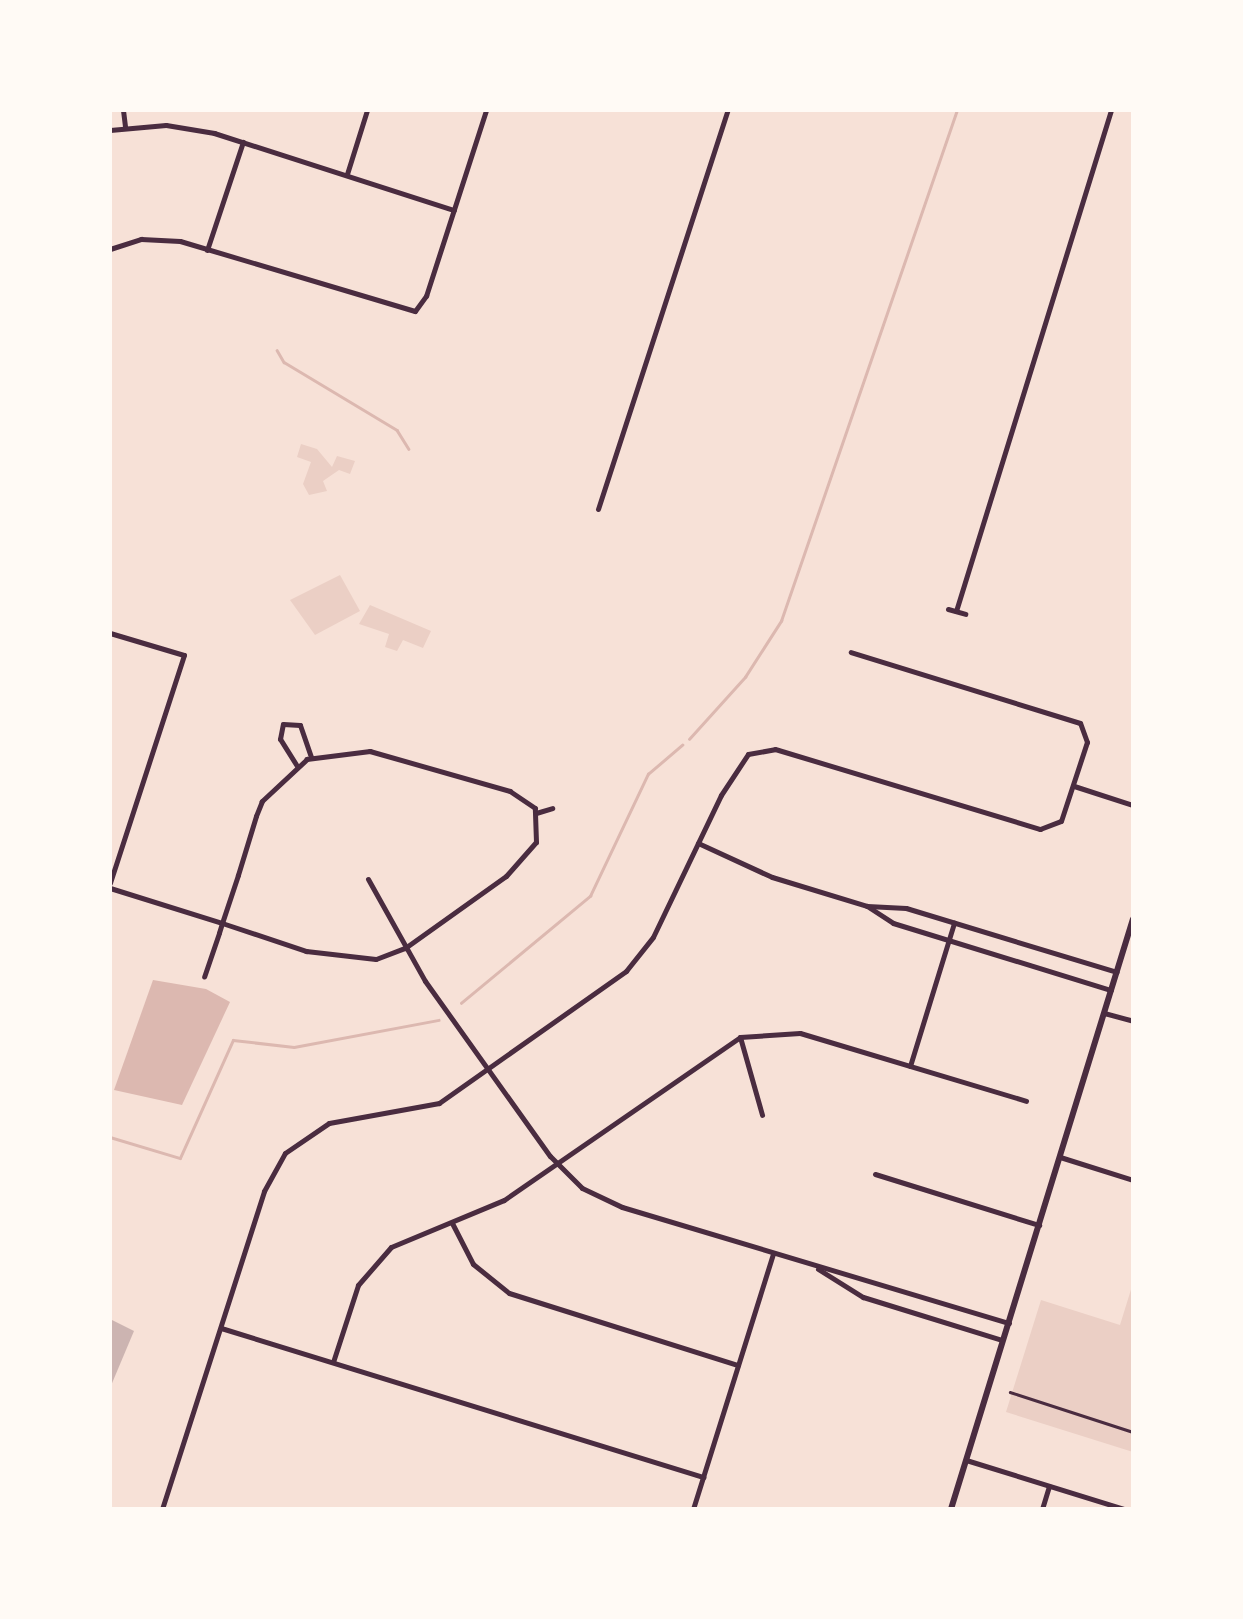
<!DOCTYPE html>
<style>
body{margin:0}
#map{position:relative;width:1243px;height:1619px;overflow:hidden;background:#f7e1d7;font-family:"PT Sans",sans-serif}
div>[style]{position:absolute}
.green>*{inset:0;background:#ebcfc5}
.water>*{inset:0;background:#dcb8b0}
.stream>*{height:2.5px;margin:-1.25px;padding:0 1.25px;transform-origin:1.25px;border-radius:1.25px;background:#dcb8b0}
.building>*{inset:0;background:#ccb4b1}
.path>*{height:2.5px;margin:-1.25px;padding:0 1.25px;transform-origin:1.25px;border-radius:1.25px;background:#4a2c40}
.minor>*{height:5px;margin:-2.5px;padding:0 2.5px;transform-origin:2.5px;border-radius:2.5px;background:#4a2c40}
.secondary>*{height:6px;margin:-3px;padding:0 3px;transform-origin:3px;border-radius:3px;background:#4a2c40}
span{translate:-50% -50%;white-space:nowrap;text-align:center;line-height:1.15;-webkit-text-stroke:8px #fffaf5;paint-order:stroke}
.frame{position:absolute;inset:0;border:112px solid #fffaf5;pointer-events:none}
</style>
<div id="map">
<div class="green">
<i style="clip-path:polygon(301px 444px,317px 449px,332px 467px,337px 456px,355px 461px,350px 474px,339px 470px,323px 481px,327px 491px,309px 495px,303px 484px,311px 462px,297px 457px)"></i>
<i style="clip-path:polygon(340px 575px,360px 611px,315px 635px,290px 600px)"></i>
<i style="clip-path:polygon(370px 605px,431px 631px,423px 648px,403px 640px,397px 651px,385px 647px,389px 634px,359px 624px)"></i>
<i style="clip-path:polygon(1133px 1283px,1133px 1452px,1006px 1412px,1041px 1300px,1120px 1325px)"></i>
</div>
<div class="water">
<i style="clip-path:polygon(153px 980px,206px 989px,230px 1002px,182px 1105px,114px 1090px)"></i>
</div>
<div class="stream">
<i style="left:277px;top:350px;width:14px;rotate:60deg"></i>
<i style="left:284px;top:362px;width:132px;rotate:31deg"></i>
<i style="left:397px;top:430px;width:22px;rotate:58deg"></i>
<i style="left:689px;top:739px;width:84px;rotate:-47.9deg"></i>
<i style="left:745px;top:677px;width:67px;rotate:-57.3deg"></i>
<i style="left:781px;top:621px;width:540px;rotate:-71deg"></i>
<i style="left:461px;top:1003px;width:168px;rotate:-39.7deg"></i>
<i style="left:590px;top:896px;width:135px;rotate:-64.6deg"></i>
<i style="left:648px;top:774px;width:45px;rotate:-40.5deg"></i>
<i style="left:110px;top:1137px;width:73px;rotate:16.7deg"></i>
<i style="left:180px;top:1158px;width:129px;rotate:-65.8deg"></i>
<i style="left:233px;top:1040px;width:61px;rotate:6.5deg"></i>
<i style="left:294px;top:1047px;width:147px;rotate:-10.6deg"></i>
</div>
<div class="building">
<i style="clip-path:polygon(110px 1319px,134px 1331px,110px 1388px)"></i>
</div>
<div class="path">
<i style="left:1010px;top:1392px;width:129px;rotate:18deg"></i>
</div>
<div class="minor">
<i style="left:123px;top:110px;width:17px;rotate:83deg"></i>
<i style="left:110px;top:130px;width:56px;rotate:-5.1deg"></i>
<i style="left:166px;top:125px;width:49px;rotate:9.5deg"></i>
<i style="left:214px;top:133px;width:252px;rotate:17.8deg"></i>
<i style="left:347px;top:174px;width:67px;rotate:-72.6deg"></i>
<i style="left:110px;top:249px;width:33px;rotate:-18deg"></i>
<i style="left:141px;top:239px;width:39px;rotate:3deg"></i>
<i style="left:180px;top:241px;width:245px;rotate:16.6deg"></i>
<i style="left:415px;top:311px;width:19px;rotate:-54deg"></i>
<i style="left:426px;top:296px;width:195px;rotate:-72.1deg"></i>
<i style="left:207px;top:250px;width:114px;rotate:-71.6deg"></i>
<i style="left:598px;top:509px;width:420px;rotate:-72deg"></i>
<i style="left:948px;top:609px;width:18px;rotate:16deg"></i>
<i style="left:956px;top:611px;width:524px;rotate:-72.81deg"></i>
<i style="left:110px;top:633px;width:77px;rotate:16.6deg"></i>
<i style="left:184px;top:655px;width:240px;rotate:108deg"></i>
<i style="left:297px;top:766px;width:32px;rotate:-122deg"></i>
<i style="left:280px;top:739px;width:15px;rotate:-79deg"></i>
<i style="left:283px;top:724px;width:17px;rotate:3deg"></i>
<i style="left:300px;top:725px;width:34px;rotate:71deg"></i>
<i style="left:1074px;top:786px;width:62px;rotate:17.9deg"></i>
<i style="left:536px;top:813px;width:17px;rotate:-17deg"></i>
<i style="left:698px;top:843px;width:81px;rotate:24.7deg"></i>
<i style="left:772px;top:877px;width:99px;rotate:17deg"></i>
<i style="left:867px;top:906px;width:39px;rotate:3deg"></i>
<i style="left:906px;top:908px;width:220px;rotate:16.9deg"></i>
<i style="left:368px;top:879px;width:117px;rotate:60.8deg"></i>
<i style="left:425px;top:981px;width:215px;rotate:54.5deg"></i>
<i style="left:550px;top:1156px;width:45px;rotate:45deg"></i>
<i style="left:582px;top:1188px;width:44px;rotate:25.4deg"></i>
<i style="left:622px;top:1207px;width:404px;rotate:16.7deg"></i>
<i style="left:110px;top:888px;width:117px;rotate:17.4deg"></i>
<i style="left:222px;top:923px;width:89px;rotate:18.4deg"></i>
<i style="left:306px;top:951px;width:70px;rotate:6.5deg"></i>
<i style="left:376px;top:959px;width:31px;rotate:-21deg"></i>
<i style="left:405px;top:948px;width:124px;rotate:-35.5deg"></i>
<i style="left:506px;top:876px;width:45px;rotate:-48.6deg"></i>
<i style="left:536px;top:842px;width:34px;rotate:-92deg"></i>
<i style="left:535px;top:808px;width:30px;rotate:-146deg"></i>
<i style="left:510px;top:791px;width:146px;rotate:-164.1deg"></i>
<i style="left:370px;top:751px;width:64px;rotate:172.8deg"></i>
<i style="left:307px;top:759px;width:62px;rotate:137deg"></i>
<i style="left:262px;top:801px;width:16px;rotate:112deg"></i>
<i style="left:256px;top:816px;width:62px;rotate:107deg"></i>
<i style="left:238px;top:875px;width:51px;rotate:108.4deg"></i>
<i style="left:222px;top:923px;width:10px;rotate:107deg"></i>
<i style="left:219px;top:933px;width:46px;rotate:108.8deg"></i>
<i style="left:867px;top:906px;width:31px;rotate:33deg"></i>
<i style="left:893px;top:923px;width:228px;rotate:17.1deg"></i>
<i style="left:1104px;top:1013px;width:30px;rotate:15deg"></i>
<i style="left:740px;top:1037px;width:81px;rotate:74.2deg"></i>
<i style="left:910px;top:1066px;width:150px;rotate:-72.9deg"></i>
<i style="left:1060px;top:1157px;width:77px;rotate:17.5deg"></i>
<i style="left:875px;top:1174px;width:172px;rotate:17.3deg"></i>
<i style="left:452px;top:1223px;width:46px;rotate:62.9deg"></i>
<i style="left:473px;top:1264px;width:46px;rotate:38.9deg"></i>
<i style="left:509px;top:1293px;width:240px;rotate:17.5deg"></i>
<i style="left:818px;top:1269px;width:53px;rotate:31.9deg"></i>
<i style="left:863px;top:1297px;width:145px;rotate:17.2deg"></i>
<i style="left:221px;top:1328px;width:505px;rotate:17.18deg"></i>
<i style="left:333px;top:1362px;width:81px;rotate:-72deg"></i>
<i style="left:358px;top:1285px;width:50px;rotate:-49deg"></i>
<i style="left:391px;top:1247px;width:122px;rotate:-22.6deg"></i>
<i style="left:504px;top:1200px;width:287px;rotate:-34.6deg"></i>
<i style="left:740px;top:1037px;width:60px;rotate:-3.8deg"></i>
<i style="left:800px;top:1033px;width:236px;rotate:16.7deg"></i>
<i style="left:966px;top:1460px;width:165px;rotate:17.2deg"></i>
<i style="left:162px;top:1509px;width:334px;rotate:-72.2deg"></i>
<i style="left:264px;top:1191px;width:43px;rotate:-61.1deg"></i>
<i style="left:285px;top:1153px;width:53px;rotate:-34.3deg"></i>
<i style="left:329px;top:1123px;width:112px;rotate:-10.3deg"></i>
<i style="left:439px;top:1103px;width:229px;rotate:-35.2deg"></i>
<i style="left:626px;top:971px;width:43px;rotate:-51.5deg"></i>
<i style="left:653px;top:937px;width:157px;rotate:-64.4deg"></i>
<i style="left:721px;top:795px;width:49px;rotate:-56.6deg"></i>
<i style="left:748px;top:754px;width:27px;rotate:-10deg"></i>
<i style="left:775px;top:749px;width:277px;rotate:16.8deg"></i>
<i style="left:1040px;top:829px;width:22px;rotate:-21deg"></i>
<i style="left:1061px;top:821px;width:83px;rotate:-71.8deg"></i>
<i style="left:1087px;top:742px;width:20px;rotate:-110deg"></i>
<i style="left:1080px;top:723px;width:240px;rotate:-162.8deg"></i>
<i style="left:693px;top:1509px;width:268px;rotate:-72.6deg"></i>
<i style="left:1042px;top:1509px;width:24px;rotate:-73deg"></i>
</div>
<div class="secondary">
<i style="left:951px;top:1509px;width:617px;rotate:-72.86deg"></i>
</div>
<div class="frame"></div>
</div>
